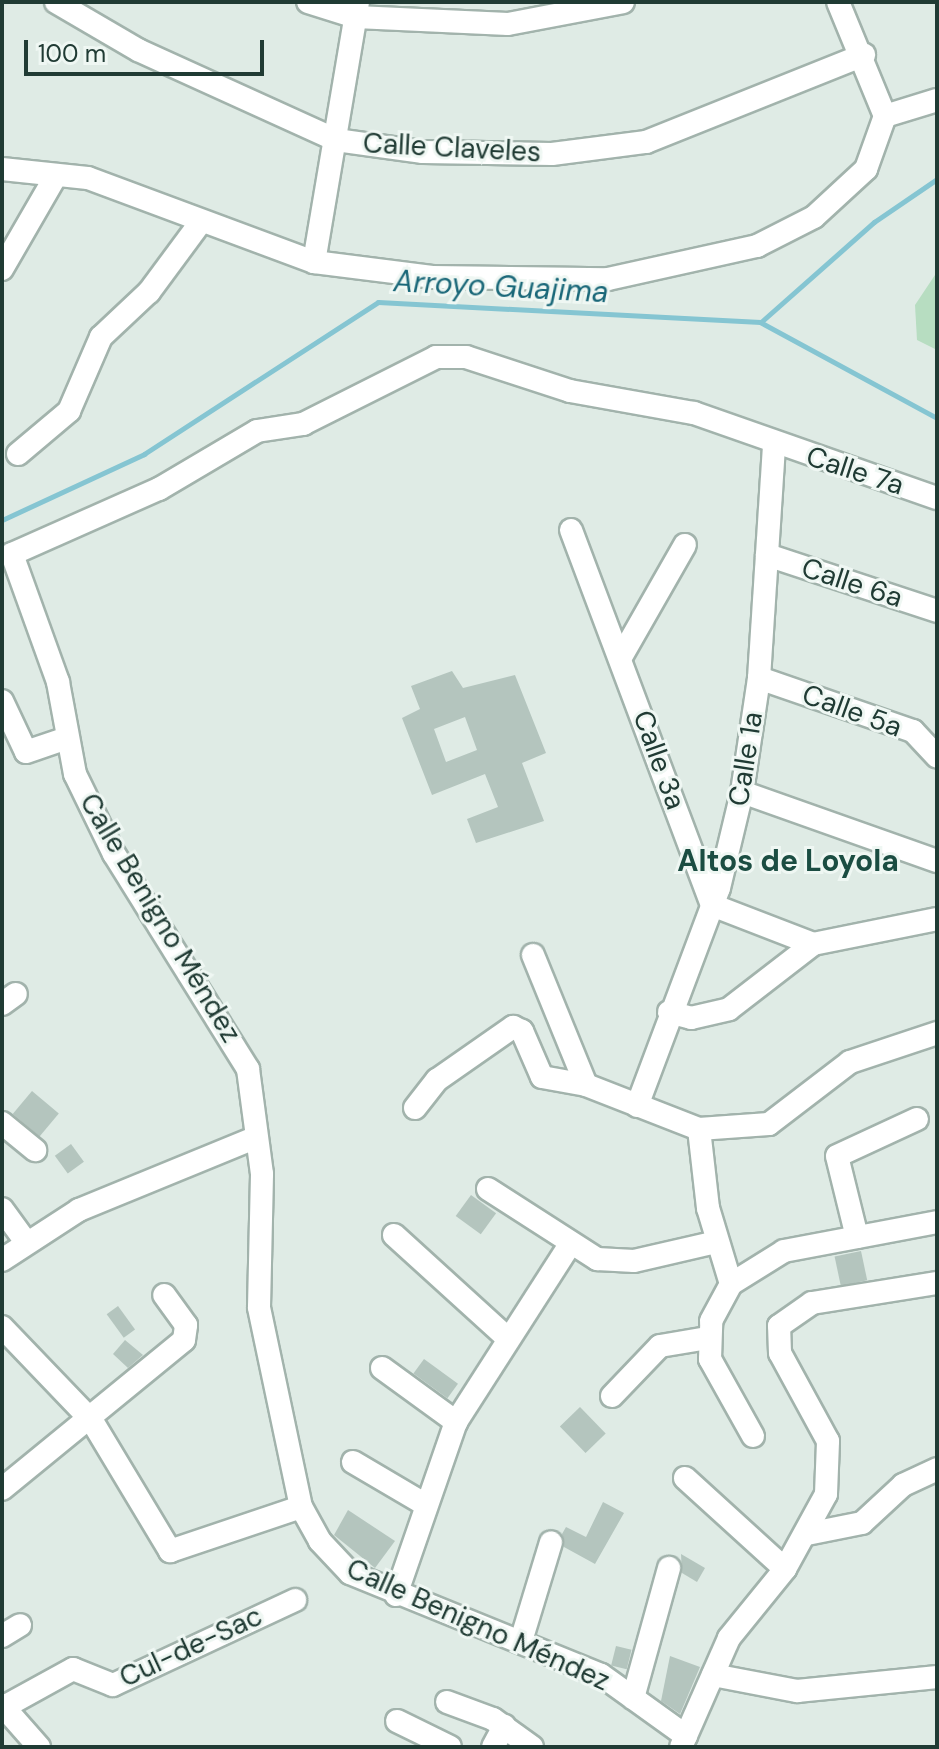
<!DOCTYPE html>
<meta charset="utf-8">
<style>
body{margin:0}
#map{position:relative;width:939px;height:1749px;overflow:hidden;background:#dfebe5;font-family:"DM Sans",sans-serif}
div>[style]{position:absolute}
.green>*{inset:0;background:#b7ddc1}
.stream>*{height:5px;margin:-2.5px;padding:0 2.5px;transform-origin:2.5px;border-radius:2.5px;background:#85c5d2}
.building>*{inset:0;background:#b4c5be;transform-origin:0 0}
.roads{filter:drop-shadow(2px 0 #a2b3ac) drop-shadow(-2px 0 #a2b3ac) drop-shadow(0 2px #a2b3ac) drop-shadow(0 -2px #a2b3ac)}
.minor>*{height:22px;margin:-11px;padding:0 11px;transform-origin:11px;border-radius:11px;background:#fff}
span{translate:-50% -50%;white-space:nowrap;text-align:center;line-height:1.15;-webkit-text-stroke:6px #eff7f3;paint-order:stroke}
.street-label{font-size:28px;color:#203b34}
.water-label{font-size:30px;color:#196778;font-style:italic}
.neighbourhood-label{font-size:30px;color:#1b4d42;font-weight:700}
.frame{position:absolute;inset:0;border:4px solid #203b34;pointer-events:none}
.scale{position:absolute;left:24px;top:40px;width:240px;height:36px;box-sizing:border-box;border:4px solid #203b34;border-top:0;padding-left:10px;font-size:24px;line-height:28px;white-space:nowrap;color:#203b34;-webkit-text-stroke:6px #eff7f3;paint-order:stroke}
</style>
<div id="map">
<div class="green">
<i style="clip-path:polygon(937px 272px,937px 350px,917px 340px,915px 305px)"></i>
</div>
<div class="stream">
<i style="left:761px;top:322px;width:151px;rotate:-41.5deg"></i>
<i style="left:874px;top:222px;width:76px;rotate:-34.3deg"></i>
<i style="left:2px;top:520px;width:157px;rotate:-24.9deg"></i>
<i style="left:144px;top:454px;width:279px;rotate:-33deg"></i>
<i style="left:378px;top:302px;width:383px;rotate:3deg"></i>
<i style="left:760px;top:322px;width:201px;rotate:28.5deg"></i>
</div>
<div class="building">
<i style="clip-path:polygon(evenodd,452px 671px,463px 688px,515px 675px,546px 753px,522px 763px,544px 821px,476px 843px,467px 819px,498px 807px,485px 774px,432px 795px,402px 718px,420px 709px,411px 686px,452px 671px,465px 717px,477px 750px,446px 762px,434px 729px,465px 717px)"></i>
<i style="left:32px;top:1091px;width:35px;height:30px;rotate:40deg"></i>
<i style="left:71px;top:1144px;width:22px;height:20px;rotate:54deg"></i>
<i style="left:471px;top:1195px;width:31px;height:26px;rotate:36deg"></i>
<i style="left:861px;top:1251px;width:30px;height:27px;rotate:78deg"></i>
<i style="left:118px;top:1306px;width:29px;height:14px;rotate:54deg"></i>
<i style="clip-path:polygon(125px 1340px,143px 1355px,128px 1368px,113px 1354px)"></i>
<i style="left:424px;top:1359px;width:42px;height:18px;rotate:36deg"></i>
<i style="left:580px;top:1407px;width:37px;height:28px;rotate:46deg"></i>
<i style="clip-path:polygon(603px 1502px,624px 1513px,595px 1564px,564px 1547px,562px 1534px,566px 1527px,586px 1537px)"></i>
<i style="clip-path:polygon(348px 1510px,395px 1541px,375px 1568px,334px 1535px)"></i>
<i style="clip-path:polygon(681px 1554px,705px 1568px,697px 1582px,682px 1573px)"></i>
<i style="left:616px;top:1646px;width:16px;height:20px;rotate:14deg"></i>
<i style="clip-path:polygon(670px 1656px,700px 1667px,680px 1714px,661px 1701px)"></i>
</div>
<div class="roads">
<div class="minor">
<i style="left:56px;top:2px;width:95px;rotate:30.3deg"></i>
<i style="left:138px;top:50px;width:217px;rotate:24.4deg"></i>
<i style="left:336px;top:140px;width:88px;rotate:7.9deg"></i>
<i style="left:423px;top:152px;width:129px;rotate:0.9deg"></i>
<i style="left:552px;top:154px;width:95px;rotate:-7.3deg"></i>
<i style="left:646px;top:142px;width:235px;rotate:-21.8deg"></i>
<i style="left:308px;top:2px;width:50px;rotate:17.4deg"></i>
<i style="left:356px;top:17px;width:152px;rotate:2.6deg"></i>
<i style="left:508px;top:24px;width:117px;rotate:-10.8deg"></i>
<i style="left:838px;top:2px;width:123px;rotate:67.6deg"></i>
<i style="left:885px;top:116px;width:54px;rotate:-17.1deg"></i>
<i style="left:2px;top:169px;width:86px;rotate:6deg"></i>
<i style="left:88px;top:178px;width:241px;rotate:20.4deg"></i>
<i style="left:314px;top:262px;width:119px;rotate:7.2deg"></i>
<i style="left:432px;top:277px;width:176px;rotate:0.7deg"></i>
<i style="left:608px;top:279px;width:153px;rotate:-12.5deg"></i>
<i style="left:757px;top:246px;width:64px;rotate:-27deg"></i>
<i style="left:814px;top:217px;width:71px;rotate:-42.7deg"></i>
<i style="left:866px;top:169px;width:56px;rotate:-70.3deg"></i>
<i style="left:314px;top:262px;width:263px;rotate:-80.4deg"></i>
<i style="left:2px;top:269px;width:104px;rotate:-60deg"></i>
<i style="left:18px;top:454px;width:67px;rotate:-40.1deg"></i>
<i style="left:69px;top:411px;width:81px;rotate:-66.6deg"></i>
<i style="left:101px;top:337px;width:66px;rotate:-43.2deg"></i>
<i style="left:149px;top:292px;width:86px;rotate:-53.5deg"></i>
<i style="left:571px;top:530px;width:401px;rotate:69.4deg"></i>
<i style="left:712px;top:905px;width:108px;rotate:21.1deg"></i>
<i style="left:813px;top:944px;width:126px;rotate:-11.4deg"></i>
<i style="left:767px;top:555px;width:179px;rotate:18.2deg"></i>
<i style="left:621px;top:657px;width:129px;rotate:-60.3deg"></i>
<i style="left:759px;top:678px;width:163px;rotate:19deg"></i>
<i style="left:913px;top:731px;width:35px;rotate:47deg"></i>
<i style="left:2px;top:701px;width:56px;rotate:64.8deg"></i>
<i style="left:26px;top:752px;width:40px;rotate:-18.9deg"></i>
<i style="left:742px;top:792px;width:207px;rotate:19.5deg"></i>
<i style="left:533px;top:955px;width:140px;rotate:67.8deg"></i>
<i style="left:586px;top:1085px;width:121px;rotate:21.3deg"></i>
<i style="left:699px;top:1129px;width:70px;rotate:-4.1deg"></i>
<i style="left:769px;top:1124px;width:102px;rotate:-37.4deg"></i>
<i style="left:850px;top:1062px;width:92px;rotate:-18.4deg"></i>
<i style="left:2px;top:1004px;width:17px;rotate:-36deg"></i>
<i style="left:669px;top:1012px;width:23px;rotate:15deg"></i>
<i style="left:691px;top:1018px;width:39px;rotate:-13deg"></i>
<i style="left:729px;top:1009px;width:106px;rotate:-37.7deg"></i>
<i style="left:637px;top:1106px;width:233px;rotate:-69.4deg"></i>
<i style="left:719px;top:888px;width:99px;rotate:-76.5deg"></i>
<i style="left:742px;top:792px;width:115px;rotate:-81.5deg"></i>
<i style="left:759px;top:678px;width:233px;rotate:-86.3deg"></i>
<i style="left:415px;top:1108px;width:36px;rotate:-52deg"></i>
<i style="left:437px;top:1080px;width:93px;rotate:-34.9deg"></i>
<i style="left:513px;top:1027px;width:10px;rotate:24deg"></i>
<i style="left:522px;top:1031px;width:50px;rotate:66.5deg"></i>
<i style="left:542px;top:1077px;width:45px;rotate:10.3deg"></i>
<i style="left:2px;top:1123px;width:43px;rotate:39.3deg"></i>
<i style="left:699px;top:1129px;width:80px;rotate:83.5deg"></i>
<i style="left:708px;top:1208px;width:79px;rotate:73.2deg"></i>
<i style="left:488px;top:1189px;width:130px;rotate:32.7deg"></i>
<i style="left:597px;top:1259px;width:37px;rotate:3deg"></i>
<i style="left:634px;top:1261px;width:84px;rotate:-13deg"></i>
<i style="left:2px;top:1209px;width:39px;rotate:54deg"></i>
<i style="left:394px;top:1235px;width:150px;rotate:42.3deg"></i>
<i style="left:857px;top:1237px;width:83px;rotate:-103.9deg"></i>
<i style="left:837px;top:1156px;width:88px;rotate:-24.8deg"></i>
<i style="left:2px;top:1260px;width:92px;rotate:-33deg"></i>
<i style="left:79px;top:1210px;width:187px;rotate:-22.3deg"></i>
<i style="left:2px;top:1327px;width:130px;rotate:46.2deg"></i>
<i style="left:92px;top:1421px;width:152px;rotate:59deg"></i>
<i style="left:170px;top:1551px;width:138px;rotate:-18.6deg"></i>
<i style="left:382px;top:1368px;width:92px;rotate:36.1deg"></i>
<i style="left:612px;top:1396px;width:69px;rotate:-46.2deg"></i>
<i style="left:660px;top:1346px;width:49px;rotate:-9.5deg"></i>
<i style="left:753px;top:1436px;width:88px;rotate:-119.2deg"></i>
<i style="left:710px;top:1359px;width:38px;rotate:-88deg"></i>
<i style="left:711px;top:1321px;width:42px;rotate:-61.6deg"></i>
<i style="left:731px;top:1284px;width:62px;rotate:-31.9deg"></i>
<i style="left:784px;top:1251px;width:156px;rotate:-10.7deg"></i>
<i style="left:353px;top:1462px;width:85px;rotate:30.5deg"></i>
<i style="left:685px;top:1478px;width:135px;rotate:42.3deg"></i>
<i style="left:2px;top:1489px;width:235px;rotate:-39.3deg"></i>
<i style="left:184px;top:1340px;width:15px;rotate:-82deg"></i>
<i style="left:186px;top:1325px;width:37px;rotate:-126deg"></i>
<i style="left:807px;top:1534px;width:56px;rotate:-11.3deg"></i>
<i style="left:862px;top:1523px;width:56px;rotate:-42.8deg"></i>
<i style="left:903px;top:1485px;width:38px;rotate:-25deg"></i>
<i style="left:396px;top:1595px;width:183px;rotate:-70.9deg"></i>
<i style="left:456px;top:1422px;width:209px;rotate:-57.3deg"></i>
<i style="left:2px;top:1636px;width:21px;rotate:-31deg"></i>
<i style="left:521px;top:1641px;width:103px;rotate:-73.1deg"></i>
<i style="left:713px;top:1675px;width:86px;rotate:10.8deg"></i>
<i style="left:797px;top:1691px;width:141px;rotate:-5.7deg"></i>
<i style="left:633px;top:1698px;width:135px;rotate:-74.5deg"></i>
<i style="left:447px;top:1702px;width:49px;rotate:20.3deg"></i>
<i style="left:493px;top:1719px;width:48px;rotate:35.7deg"></i>
<i style="left:2px;top:1705px;width:56px;rotate:48.6deg"></i>
<i style="left:4px;top:1707px;width:79px;rotate:-28.8deg"></i>
<i style="left:73px;top:1669px;width:43px;rotate:21.8deg"></i>
<i style="left:113px;top:1685px;width:201px;rotate:-25deg"></i>
<i style="left:397px;top:1721px;width:59px;rotate:26.1deg"></i>
<i style="left:686px;top:1736px;width:105px;rotate:-144.3deg"></i>
<i style="left:601px;top:1675px;width:271px;rotate:-157.9deg"></i>
<i style="left:350px;top:1573px;width:44px;rotate:-133.2deg"></i>
<i style="left:320px;top:1541px;width:39px;rotate:-119deg"></i>
<i style="left:301px;top:1507px;width:204px;rotate:-101.9deg"></i>
<i style="left:259px;top:1307px;width:133px;rotate:-88.7deg"></i>
<i style="left:262px;top:1174px;width:106px;rotate:-97.6deg"></i>
<i style="left:248px;top:1069px;width:253px;rotate:-121.9deg"></i>
<i style="left:114px;top:854px;width:89px;rotate:-116deg"></i>
<i style="left:75px;top:774px;width:94px;rotate:-100.5deg"></i>
<i style="left:58px;top:682px;width:136px;rotate:-109.8deg"></i>
<i style="left:12px;top:554px;width:161px;rotate:-23.9deg"></i>
<i style="left:159px;top:489px;width:114px;rotate:-30.6deg"></i>
<i style="left:257px;top:431px;width:47px;rotate:-8.7deg"></i>
<i style="left:303px;top:424px;width:149px;rotate:-26.7deg"></i>
<i style="left:436px;top:357px;width:30px"></i>
<i style="left:466px;top:357px;width:109px;rotate:18.1deg"></i>
<i style="left:570px;top:391px;width:126px;rotate:10.1deg"></i>
<i style="left:694px;top:413px;width:257px;rotate:19.3deg"></i>
<i style="left:493px;top:1747px;width:24px;rotate:-62deg"></i>
<i style="left:681px;top:1747px;width:119px;rotate:-66.2deg"></i>
<i style="left:729px;top:1638px;width:89px;rotate:-50.9deg"></i>
<i style="left:785px;top:1569px;width:85px;rotate:-61.3deg"></i>
<i style="left:826px;top:1494px;width:53px;rotate:-87.8deg"></i>
<i style="left:828px;top:1441px;width:100px;rotate:-118.6deg"></i>
<i style="left:780px;top:1353px;width:27px;rotate:-92deg"></i>
<i style="left:779px;top:1326px;width:40px;rotate:-34.9deg"></i>
<i style="left:812px;top:1303px;width:127px;rotate:-9.1deg"></i>
</div>
</div>
<div class="street-label">
<span style="left:452px;top:148px;rotate:3deg">Calle Claveles</span>
<span style="left:855px;top:471px;rotate:18deg">Calle 7a</span>
<span style="left:852px;top:583px;rotate:18deg">Calle 6a</span>
<span style="left:852px;top:711px;rotate:20deg">Calle 5a</span>
<span style="left:746px;top:759px;rotate:-81deg">Calle 1a</span>
<span style="left:659px;top:760px;rotate:70deg">Calle 3a</span>
<span style="left:160px;top:918px;rotate:59deg">Calle Benigno Méndez</span>
<span style="left:478px;top:1625px;rotate:24deg">Calle Benigno Méndez</span>
<span style="left:191px;top:1647px;rotate:-25deg">Cul-de-Sac</span>
</div>
<div class="water-label">
<span style="left:501px;top:287px;rotate:3deg">Arroyo Guajima</span>
</div>
<div class="neighbourhood-label">
<span style="left:788px;top:861px">Altos de Loyola</span>
</div>
<div class="frame"></div>
<div class="scale">100 m</div>
</div>
